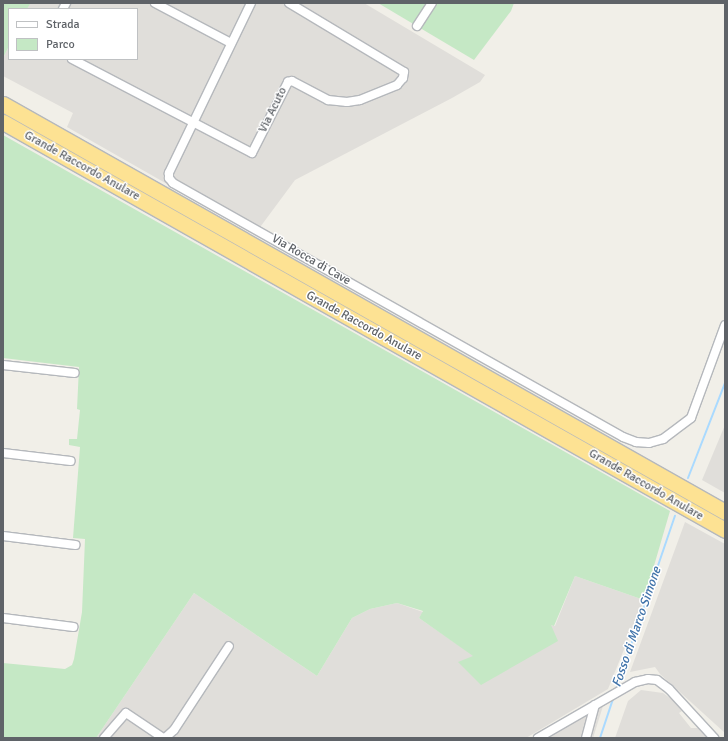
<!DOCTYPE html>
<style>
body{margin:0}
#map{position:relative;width:728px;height:741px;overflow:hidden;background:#f1efe8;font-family:Signika,sans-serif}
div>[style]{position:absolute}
.industrial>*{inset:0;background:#e0deda}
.green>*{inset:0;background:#c5e8c5}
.stream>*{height:2px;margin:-1px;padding:0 1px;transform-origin:1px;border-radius:1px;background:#aadaff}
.roads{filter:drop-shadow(1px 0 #b5b8bc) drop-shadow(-1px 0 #b5b8bc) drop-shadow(0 1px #b5b8bc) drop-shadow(0 -1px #b5b8bc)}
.street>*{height:8px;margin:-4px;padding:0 4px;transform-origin:4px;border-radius:4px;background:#fff}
.highway>*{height:15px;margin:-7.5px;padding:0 7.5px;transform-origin:7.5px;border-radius:7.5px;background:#fde293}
span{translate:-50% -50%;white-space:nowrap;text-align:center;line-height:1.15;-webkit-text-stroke:3px #fff;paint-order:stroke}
.street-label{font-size:12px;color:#5f6368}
.water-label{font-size:13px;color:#4174aa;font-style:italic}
.frame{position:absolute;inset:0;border:4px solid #5f6368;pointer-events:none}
.legend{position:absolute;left:8px;top:8px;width:130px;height:52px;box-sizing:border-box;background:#fff;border:1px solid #bfc1c3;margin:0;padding:5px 7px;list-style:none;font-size:12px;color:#5f6368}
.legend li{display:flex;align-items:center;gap:8px;height:20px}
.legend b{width:20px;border:1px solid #bfc1c3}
</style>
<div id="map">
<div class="industrial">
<i style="clip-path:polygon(30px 3px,364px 3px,485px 75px,480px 82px,452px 98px,295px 180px,255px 234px,67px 127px,73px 113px,3px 76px,3px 58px,9px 46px,9px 59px,137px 59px,137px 9px,27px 9px)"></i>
<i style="clip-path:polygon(725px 425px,725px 493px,702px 480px)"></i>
<i style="clip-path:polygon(685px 522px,725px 544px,725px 733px,660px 674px,655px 667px,630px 672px)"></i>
<i style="clip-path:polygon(575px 576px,644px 600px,608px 689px,526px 738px,96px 738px,194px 593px,317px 676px,352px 618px,370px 609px,397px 603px,423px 612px,419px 618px,474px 656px,458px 662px,551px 625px,555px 626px)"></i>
<i style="clip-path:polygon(641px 690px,663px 693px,674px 701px,682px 711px,679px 713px,691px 728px,698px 728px,707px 738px,615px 738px,628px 701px)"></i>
<i style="clip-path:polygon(603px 706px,593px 738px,545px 738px,577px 720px)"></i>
</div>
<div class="green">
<i style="clip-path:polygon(3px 3px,30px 4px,27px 9px,9px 9px,9px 46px,3px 58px)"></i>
<i style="clip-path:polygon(378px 3px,514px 3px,511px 11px,474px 60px)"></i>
<i style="clip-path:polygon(3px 135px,670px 511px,644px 600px,575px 576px,554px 626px,551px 625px,558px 641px,481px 685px,458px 662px,473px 656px,419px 618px,423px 611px,397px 603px,370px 609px,352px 618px,317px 676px,194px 593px,96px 738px,3px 738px,3px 663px,65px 669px,72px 665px,74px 659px,82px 612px,85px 539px,73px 538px,80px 447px,69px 445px,69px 439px,77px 439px,80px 410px,77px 409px,79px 367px,3px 358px)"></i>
</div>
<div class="stream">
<i style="left:688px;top:478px;width:102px;rotate:-68.7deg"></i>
<i style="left:616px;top:689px;width:183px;rotate:-71.2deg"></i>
<i style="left:600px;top:738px;width:41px;rotate:-71.6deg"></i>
</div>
<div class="roads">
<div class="street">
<i style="left:155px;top:3px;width:86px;rotate:27.8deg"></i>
<i style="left:251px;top:3px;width:189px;rotate:115.8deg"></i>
<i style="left:169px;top:173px;width:5px;rotate:90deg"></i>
<i style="left:169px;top:178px;width:6px;rotate:51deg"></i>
<i style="left:173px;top:183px;width:517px;rotate:29.44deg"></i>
<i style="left:623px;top:437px;width:14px;rotate:21deg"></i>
<i style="left:636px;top:442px;width:13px;rotate:4deg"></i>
<i style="left:649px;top:443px;width:15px;rotate:-16deg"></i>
<i style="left:663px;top:439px;width:35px;rotate:-37deg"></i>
<i style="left:691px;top:418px;width:99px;rotate:-69.9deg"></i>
<i style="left:63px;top:9px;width:7px;rotate:-63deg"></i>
<i style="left:417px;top:26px;width:27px;rotate:-57deg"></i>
<i style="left:72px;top:59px;width:203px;rotate:27.6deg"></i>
<i style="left:252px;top:153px;width:80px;rotate:-63.1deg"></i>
<i style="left:288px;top:82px;width:4px;rotate:-14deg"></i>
<i style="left:292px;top:81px;width:41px;rotate:27.8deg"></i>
<i style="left:328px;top:100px;width:19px;rotate:6deg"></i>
<i style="left:347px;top:102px;width:13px;rotate:-9deg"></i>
<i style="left:360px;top:100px;width:40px;rotate:-22deg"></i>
<i style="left:397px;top:85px;width:9px;rotate:-49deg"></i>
<i style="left:403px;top:78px;width:6px;rotate:-81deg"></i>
<i style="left:404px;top:72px;width:134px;rotate:-149deg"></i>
<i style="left:3px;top:365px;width:72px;rotate:6.3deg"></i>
<i style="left:3px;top:453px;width:68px;rotate:6.7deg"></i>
<i style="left:3px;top:536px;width:73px;rotate:7.1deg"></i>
<i style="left:3px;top:618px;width:71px;rotate:7.3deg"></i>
<i style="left:104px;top:738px;width:33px;rotate:-49deg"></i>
<i style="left:126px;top:713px;width:45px;rotate:34deg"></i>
<i style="left:165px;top:738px;width:12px;rotate:-42deg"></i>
<i style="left:174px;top:730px;width:100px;rotate:-56.8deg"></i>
<i style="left:538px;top:738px;width:112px;rotate:-30deg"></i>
<i style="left:635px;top:682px;width:13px;rotate:-13deg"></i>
<i style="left:648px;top:679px;width:9px;rotate:6deg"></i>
<i style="left:657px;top:680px;width:15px;rotate:37deg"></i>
<i style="left:669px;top:689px;width:67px;rotate:47.4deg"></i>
<i style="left:586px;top:738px;width:34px;rotate:-75deg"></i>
</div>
<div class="highway">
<i style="left:3px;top:104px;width:829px;rotate:29.47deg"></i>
<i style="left:3px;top:122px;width:829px;rotate:29.47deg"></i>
</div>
</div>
<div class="street-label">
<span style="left:273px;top:110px;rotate:-64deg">Via Acuto</span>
<span style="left:82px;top:166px;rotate:29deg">Grande Raccordo Anulare</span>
<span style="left:311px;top:260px;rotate:30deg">Via Rocca di Cave</span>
<span style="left:364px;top:326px;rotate:29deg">Grande Raccordo Anulare</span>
<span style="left:646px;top:485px;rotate:30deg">Grande Raccordo Anulare</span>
</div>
<div class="water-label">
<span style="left:637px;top:627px;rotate:-71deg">Fosso di Marco Simone</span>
</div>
<div class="frame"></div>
<ul class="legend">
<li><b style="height:5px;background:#fff"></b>Strada</li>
<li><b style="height:11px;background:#c5e8c5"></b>Parco</li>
</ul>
</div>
